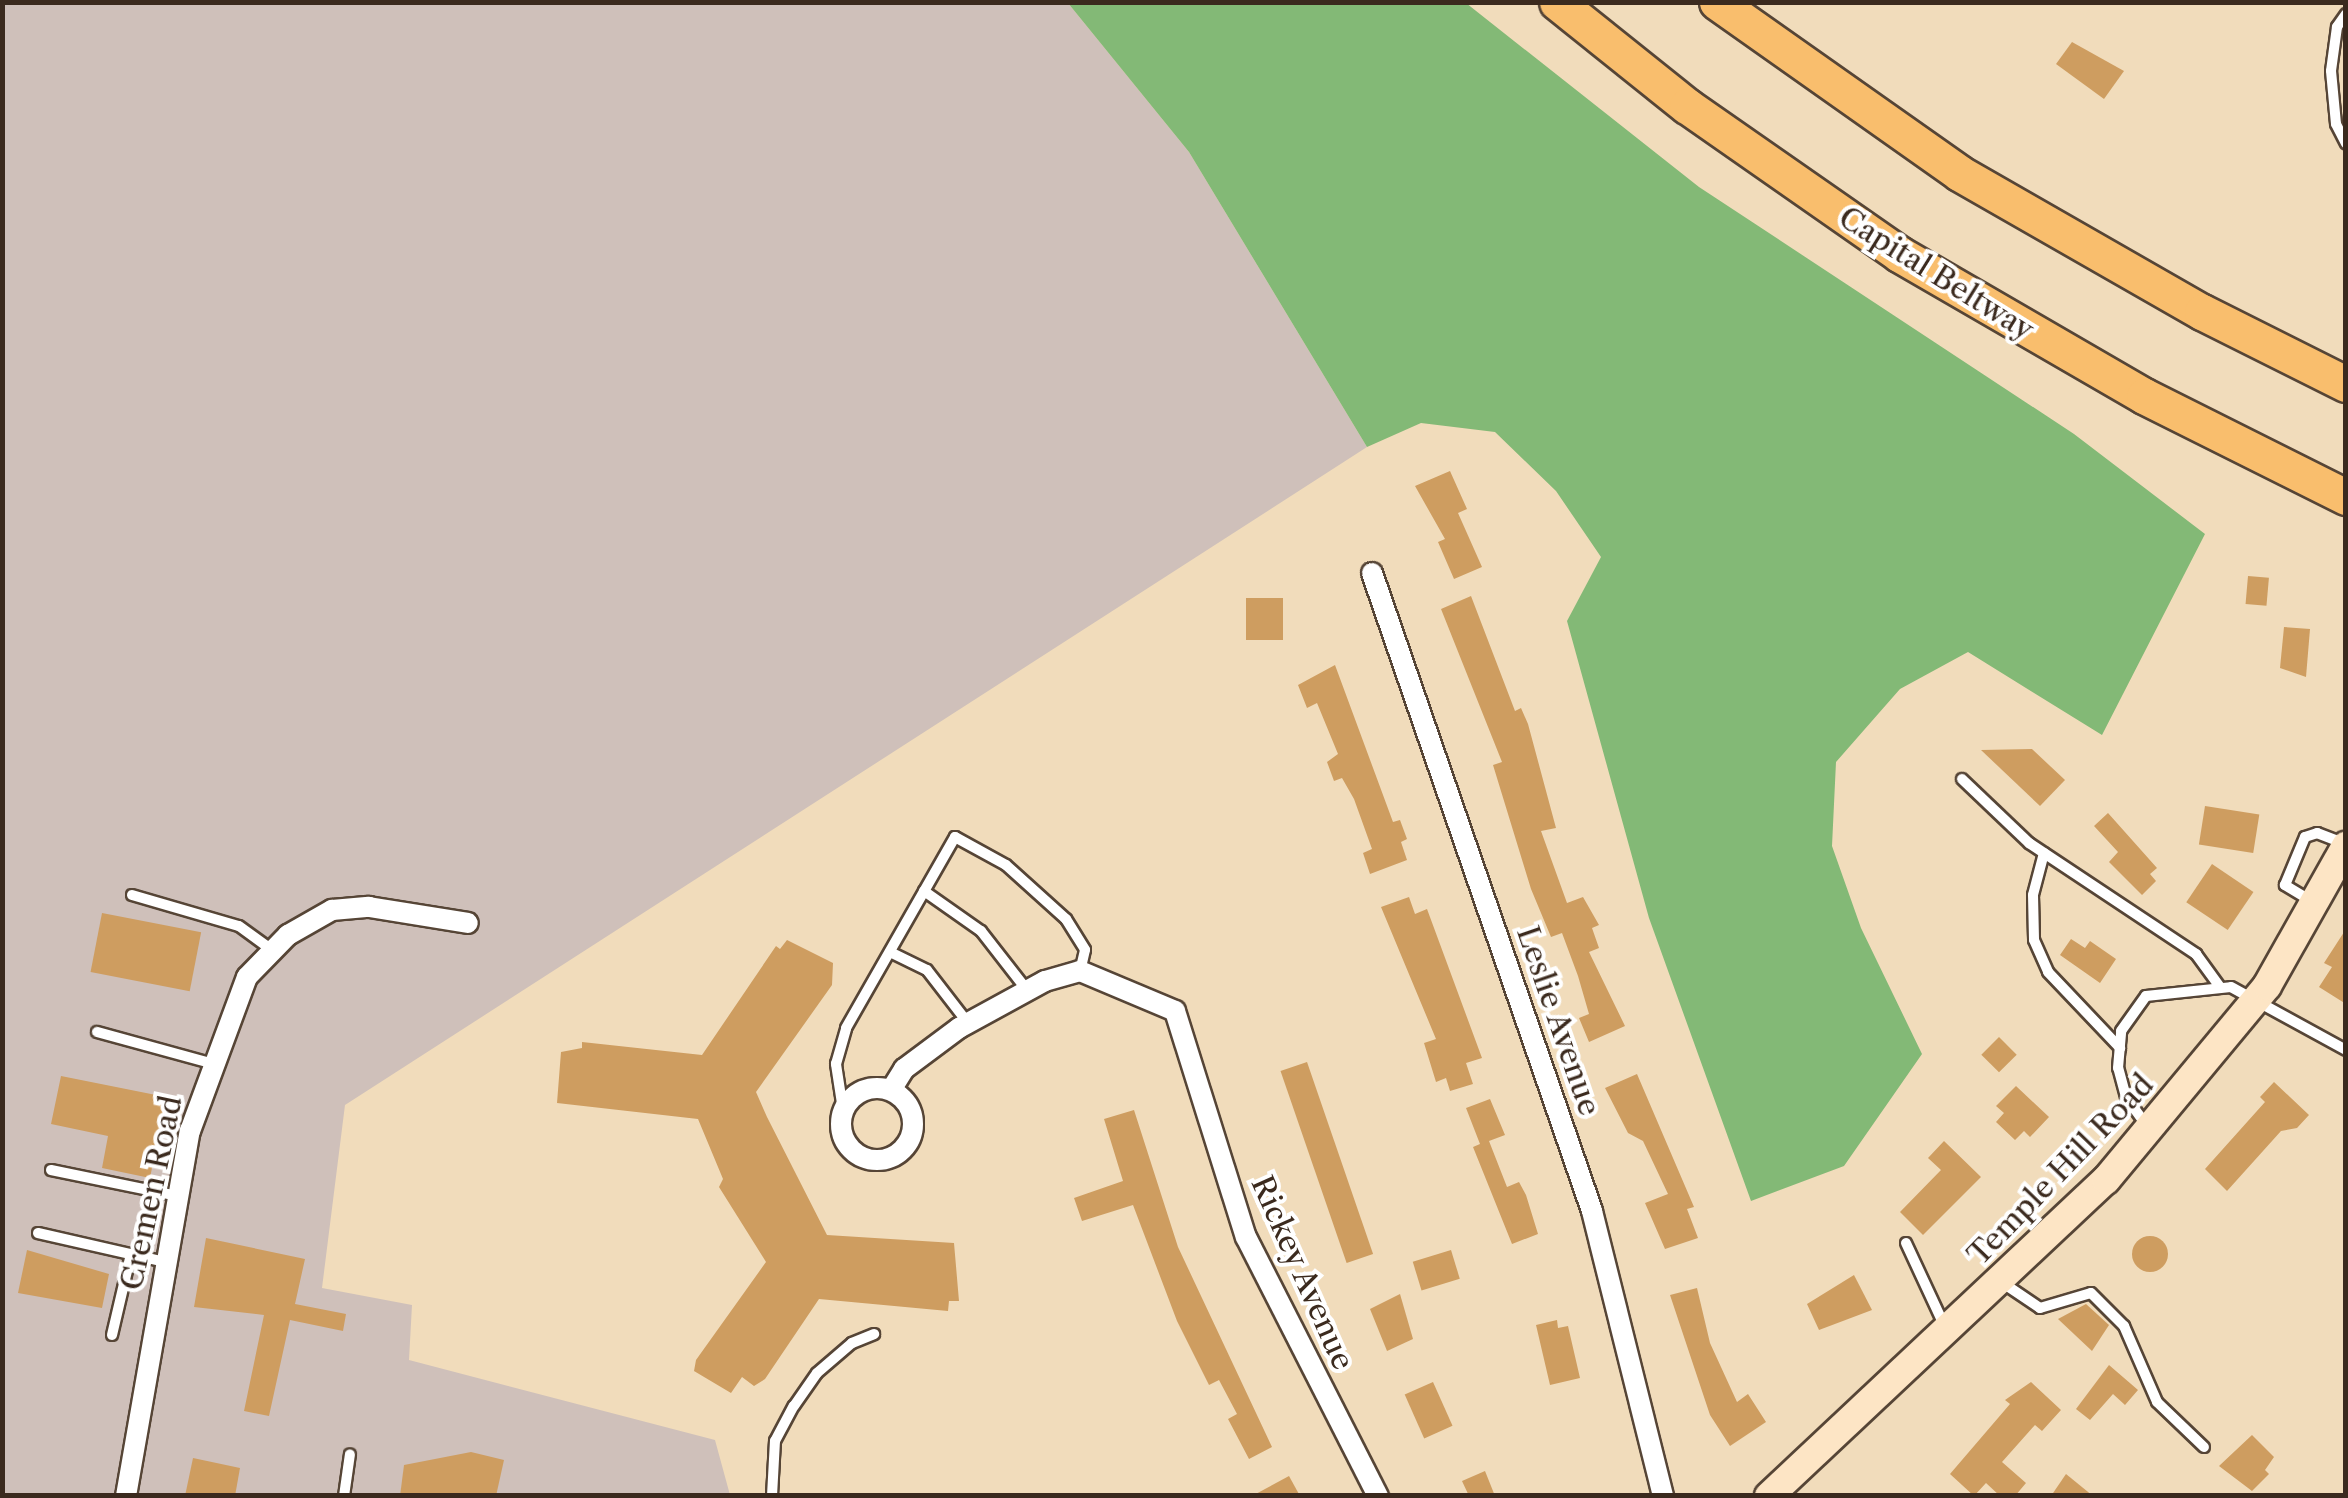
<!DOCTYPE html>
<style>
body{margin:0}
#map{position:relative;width:2348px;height:1498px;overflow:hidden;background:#f1dcbb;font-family:"Libre Caslon Text",serif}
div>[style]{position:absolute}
.industrial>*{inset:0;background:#cfc0ba}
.forest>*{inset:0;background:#83b976}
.building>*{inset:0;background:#ce9d60;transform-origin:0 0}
.round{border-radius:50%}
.roads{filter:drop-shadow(2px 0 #564536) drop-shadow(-2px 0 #564536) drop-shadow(0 2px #564536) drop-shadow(0 -2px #564536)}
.service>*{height:10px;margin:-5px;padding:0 5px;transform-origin:5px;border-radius:5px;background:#fff}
.minor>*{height:20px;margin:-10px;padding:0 10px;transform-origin:10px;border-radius:10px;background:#fff}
.minor>.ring{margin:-10px;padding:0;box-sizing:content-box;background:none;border:20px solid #fff;border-radius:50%}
.secondary>*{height:28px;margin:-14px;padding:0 14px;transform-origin:14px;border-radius:14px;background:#fde5c5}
.motorway>*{height:35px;margin:-17.5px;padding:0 17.5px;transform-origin:17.5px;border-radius:17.5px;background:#f9be6d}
span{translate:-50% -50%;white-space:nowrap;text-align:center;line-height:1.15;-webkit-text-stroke:8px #fff;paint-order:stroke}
.street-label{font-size:30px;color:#3b2a1e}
.frame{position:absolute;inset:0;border:5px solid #3b2a1e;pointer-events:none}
</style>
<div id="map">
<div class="industrial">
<i style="clip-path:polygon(3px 3px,1068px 3px,1189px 152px,1367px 447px,345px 1105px,322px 1288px,412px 1305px,409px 1360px,715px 1440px,730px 1495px,3px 1496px)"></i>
</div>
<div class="forest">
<i style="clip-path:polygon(1068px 3px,1466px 3px,1699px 187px,2074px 434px,2205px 534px,2102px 735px,1968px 652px,1900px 689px,1836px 762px,1832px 846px,1861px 928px,1922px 1054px,1844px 1166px,1751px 1201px,1649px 918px,1567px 621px,1601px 557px,1556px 491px,1495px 432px,1421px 423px,1367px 447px,1189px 152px)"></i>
</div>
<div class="building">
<i style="clip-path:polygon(2072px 42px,2124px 71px,2104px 99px,2056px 64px)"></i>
<i style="clip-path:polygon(1450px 471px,1467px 509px,1458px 513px,1482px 567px,1454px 579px,1438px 542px,1445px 539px,1415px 486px)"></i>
<i style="left:2248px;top:576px;width:21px;height:28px;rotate:5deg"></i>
<i style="clip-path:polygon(1471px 596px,1515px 711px,1521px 708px,1528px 724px,1556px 828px,1541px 831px,1567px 903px,1583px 897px,1599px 925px,1592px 928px,1599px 948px,1589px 952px,1625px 1026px,1589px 1042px,1579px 1018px,1589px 1014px,1578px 976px,1562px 933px,1551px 937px,1531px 889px,1493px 765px,1502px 762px,1441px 609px)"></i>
<i style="left:1246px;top:598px;width:37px;height:42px"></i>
<i style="clip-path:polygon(2284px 627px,2310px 629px,2306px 677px,2280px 668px)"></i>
<i style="clip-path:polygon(1335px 665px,1393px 822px,1400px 820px,1407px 839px,1401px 842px,1407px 860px,1370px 874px,1363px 853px,1372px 849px,1354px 799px,1342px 778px,1334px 781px,1327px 762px,1338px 754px,1317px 703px,1307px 708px,1298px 685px)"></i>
<i style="clip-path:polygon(2032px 749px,2065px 780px,2040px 806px,1981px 750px)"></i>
<i style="left:2205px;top:806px;width:55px;height:39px;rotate:9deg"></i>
<i style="clip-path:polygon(2108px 813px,2157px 868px,2150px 874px,2156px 881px,2142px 895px,2109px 862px,2118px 852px,2094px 826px)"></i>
<i style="left:2212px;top:864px;width:50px;height:46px;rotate:34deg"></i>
<i style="clip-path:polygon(1409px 897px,1415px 914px,1427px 909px,1482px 1058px,1466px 1063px,1473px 1084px,1450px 1091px,1446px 1078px,1436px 1082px,1424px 1043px,1436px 1039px,1381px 907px)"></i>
<i style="left:102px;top:913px;width:101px;height:60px;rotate:11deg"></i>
<i style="clip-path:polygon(2346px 929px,2346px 1004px,2319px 987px,2332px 967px,2324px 963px)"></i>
<i style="clip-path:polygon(2071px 939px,2085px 948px,2090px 941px,2116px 959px,2100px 983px,2060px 955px)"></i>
<i style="clip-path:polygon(787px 940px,833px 963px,832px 985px,756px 1092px,767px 1117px,827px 1235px,954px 1243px,959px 1301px,949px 1301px,948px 1311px,819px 1299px,765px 1379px,754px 1386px,742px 1377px,731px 1393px,694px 1371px,696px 1360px,766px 1262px,719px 1187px,723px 1179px,698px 1119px,557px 1103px,561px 1052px,582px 1048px,582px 1042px,702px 1055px,776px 946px,780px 949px)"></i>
<i style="left:1999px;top:1037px;width:25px;height:25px;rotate:45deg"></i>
<i style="left:1307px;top:1062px;width:203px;height:28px;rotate:71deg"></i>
<i style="clip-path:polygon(1637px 1074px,1694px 1207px,1687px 1209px,1698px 1238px,1665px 1249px,1645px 1203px,1668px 1194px,1643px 1141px,1628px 1133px,1605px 1088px)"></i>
<i style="clip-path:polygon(61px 1076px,166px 1097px,150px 1178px,102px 1168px,108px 1136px,51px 1124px)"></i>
<i style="clip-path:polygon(2274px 1082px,2309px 1115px,2297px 1128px,2281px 1131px,2227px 1191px,2205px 1169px,2265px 1102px,2260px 1097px)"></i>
<i style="clip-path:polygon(2016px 1086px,2049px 1117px,2030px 1137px,2024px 1131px,2015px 1140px,1996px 1122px,2004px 1113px,1996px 1106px)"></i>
<i style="clip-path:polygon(1490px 1099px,1505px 1135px,1489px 1141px,1507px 1187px,1519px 1182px,1526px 1195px,1538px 1234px,1512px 1244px,1473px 1147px,1480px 1144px,1466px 1108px)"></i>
<i style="clip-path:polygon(1134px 1110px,1178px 1247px,1272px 1447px,1249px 1459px,1228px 1419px,1237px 1414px,1219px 1380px,1209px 1385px,1177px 1321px,1133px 1205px,1082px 1221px,1074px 1198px,1123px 1181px,1104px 1119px)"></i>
<i style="clip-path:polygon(1944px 1141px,1981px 1177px,1923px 1235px,1900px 1212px,1941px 1170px,1928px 1158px)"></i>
<i class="round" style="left:2132px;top:1236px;width:36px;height:36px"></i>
<i style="clip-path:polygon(206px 1238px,305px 1259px,295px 1304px,346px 1314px,343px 1331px,290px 1320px,269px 1416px,244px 1411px,264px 1315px,194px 1307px)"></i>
<i style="clip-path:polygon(27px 1250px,109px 1274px,102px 1308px,18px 1293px)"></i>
<i style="left:1451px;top:1250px;width:30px;height:40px;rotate:73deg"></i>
<i style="clip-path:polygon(1854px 1275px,1872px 1310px,1819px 1330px,1807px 1304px)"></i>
<i style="clip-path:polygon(1697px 1288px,1710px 1343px,1737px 1402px,1748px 1394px,1766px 1422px,1730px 1446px,1710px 1415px,1670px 1295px)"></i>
<i style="clip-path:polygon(1400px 1294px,1413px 1339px,1387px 1351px,1370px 1309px)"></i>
<i style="clip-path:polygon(2086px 1304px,2109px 1325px,2092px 1351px,2058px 1319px)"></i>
<i style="clip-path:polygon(1557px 1320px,1558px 1328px,1568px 1326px,1580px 1378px,1550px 1385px,1536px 1325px)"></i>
<i style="clip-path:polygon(2109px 1365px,2138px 1390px,2125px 1405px,2113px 1394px,2090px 1420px,2076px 1409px)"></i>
<i style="left:1433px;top:1382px;width:48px;height:31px;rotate:66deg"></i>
<i style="clip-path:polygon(2031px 1382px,2061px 1410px,2042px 1431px,2035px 1425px,2002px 1462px,2026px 1483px,2015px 1496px,2000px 1496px,1986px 1483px,1974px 1496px,1950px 1474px,2010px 1404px,2005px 1400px)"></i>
<i style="clip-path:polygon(2252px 1435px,2274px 1457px,2265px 1470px,2269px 1474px,2252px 1491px,2219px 1466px)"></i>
<i style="clip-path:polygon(471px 1452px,504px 1460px,496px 1496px,400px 1496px,404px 1465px)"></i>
<i style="clip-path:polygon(193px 1458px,240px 1468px,235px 1496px,185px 1496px)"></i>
<i style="clip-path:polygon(1485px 1471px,1495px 1496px,1469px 1496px,1462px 1481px)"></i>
<i style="clip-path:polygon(2066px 1474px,2093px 1496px,2051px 1496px)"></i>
<i style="clip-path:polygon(1289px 1476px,1300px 1496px,1252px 1496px)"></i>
</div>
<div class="roads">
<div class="service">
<i style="left:2346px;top:14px;width:16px;rotate:125deg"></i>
<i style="left:2337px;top:27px;width:44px;rotate:97.8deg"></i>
<i style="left:2331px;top:71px;width:53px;rotate:84.6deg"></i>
<i style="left:2336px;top:124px;width:22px;rotate:63deg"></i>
<i style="left:1962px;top:779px;width:93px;rotate:43.7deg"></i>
<i style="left:2029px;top:843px;width:201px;rotate:33.6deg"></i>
<i style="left:2196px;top:954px;width:41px;rotate:54deg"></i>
<i style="left:2044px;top:853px;width:43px;rotate:104.7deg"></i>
<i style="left:2033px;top:895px;width:45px;rotate:88.7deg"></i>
<i style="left:2034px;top:940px;width:35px;rotate:66deg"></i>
<i style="left:2048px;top:972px;width:105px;rotate:46.5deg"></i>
<i style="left:924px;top:891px;width:70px;rotate:35.1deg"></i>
<i style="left:981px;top:931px;width:75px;rotate:52.1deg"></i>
<i style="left:132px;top:895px;width:111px;rotate:16.2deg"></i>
<i style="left:239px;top:926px;width:41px;rotate:36deg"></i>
<i style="left:2313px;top:902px;width:33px;rotate:-149deg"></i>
<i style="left:2285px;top:885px;width:52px;rotate:-67.4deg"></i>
<i style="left:2305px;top:837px;width:13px;rotate:-18deg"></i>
<i style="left:2317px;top:833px;width:30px;rotate:21deg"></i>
<i style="left:890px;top:952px;width:41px;rotate:25.9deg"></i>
<i style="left:927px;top:970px;width:67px;rotate:52.3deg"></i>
<i style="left:97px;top:1032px;width:121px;rotate:15.3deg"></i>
<i style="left:843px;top:1110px;width:47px;rotate:-98.7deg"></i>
<i style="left:836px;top:1064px;width:37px;rotate:-74deg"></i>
<i style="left:846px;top:1028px;width:220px;rotate:-60.3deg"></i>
<i style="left:955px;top:837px;width:58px;rotate:28.8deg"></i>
<i style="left:1006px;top:865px;width:81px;rotate:42deg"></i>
<i style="left:1066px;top:919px;width:36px;rotate:58deg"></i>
<i style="left:1085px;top:950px;width:22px;rotate:103deg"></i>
<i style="left:2147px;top:1126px;width:36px;rotate:-126deg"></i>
<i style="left:2126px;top:1097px;width:30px;rotate:-105deg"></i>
<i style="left:2118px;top:1068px;width:37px;rotate:-85deg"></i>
<i style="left:2121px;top:1031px;width:43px;rotate:-54.5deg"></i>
<i style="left:2146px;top:996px;width:85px;rotate:-6deg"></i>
<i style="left:2231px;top:987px;width:131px;rotate:28.7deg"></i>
<i style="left:51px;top:1170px;width:130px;rotate:11.6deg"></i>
<i style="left:38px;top:1233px;width:131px;rotate:12.8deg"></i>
<i style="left:1906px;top:1243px;width:95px;rotate:65.1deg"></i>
<i style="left:2000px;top:1281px;width:48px;rotate:34deg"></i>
<i style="left:2040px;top:1308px;width:53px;rotate:-16.4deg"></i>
<i style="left:2091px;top:1293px;width:47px;rotate:45deg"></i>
<i style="left:2124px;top:1326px;width:83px;rotate:66.5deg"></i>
<i style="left:2157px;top:1402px;width:65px;rotate:43.8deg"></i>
<i style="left:112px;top:1335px;width:83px;rotate:-76.8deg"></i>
<i style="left:344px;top:1496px;width:42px;rotate:-81.9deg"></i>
<i style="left:772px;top:1496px;width:55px;rotate:-86.9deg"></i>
<i style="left:775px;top:1441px;width:40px;rotate:-62deg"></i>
<i style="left:794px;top:1406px;width:40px;rotate:-55.1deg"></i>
<i style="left:817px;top:1373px;width:46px;rotate:-40.6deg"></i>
<i style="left:852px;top:1343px;width:24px;rotate:-22deg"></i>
</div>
<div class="minor">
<i style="left:1372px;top:573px;width:675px;rotate:70.97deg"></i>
<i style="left:1592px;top:1211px;width:294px;rotate:76deg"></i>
<i class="ring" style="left:841px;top:1088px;width:52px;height:52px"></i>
<i style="left:891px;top:1090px;width:25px;rotate:-58deg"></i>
<i style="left:904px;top:1069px;width:69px;rotate:-36.7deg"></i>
<i style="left:959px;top:1028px;width:98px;rotate:-28.7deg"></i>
<i style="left:1045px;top:981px;width:36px;rotate:-16deg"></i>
<i style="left:1080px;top:971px;width:103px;rotate:22.8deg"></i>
<i style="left:1175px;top:1011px;width:237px;rotate:72.6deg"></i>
<i style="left:1246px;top:1237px;width:291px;rotate:63deg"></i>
<i style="left:126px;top:1496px;width:371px;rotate:-80.1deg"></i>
<i style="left:190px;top:1131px;width:164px;rotate:-69.7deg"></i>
<i style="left:247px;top:977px;width:59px;rotate:-45.7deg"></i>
<i style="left:288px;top:935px;width:51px;rotate:-29.6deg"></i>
<i style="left:332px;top:910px;width:37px;rotate:-5deg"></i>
<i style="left:369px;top:907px;width:100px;rotate:9.2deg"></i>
</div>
<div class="secondary">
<i style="left:1769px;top:1496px;width:462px;rotate:-43.2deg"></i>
<i style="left:2106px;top:1180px;width:252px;rotate:-50.3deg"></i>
<i style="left:2267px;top:986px;width:161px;rotate:-60.6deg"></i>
</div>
<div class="motorway">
<i style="left:1557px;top:2px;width:166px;rotate:38.7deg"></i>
<i style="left:1687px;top:106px;width:259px;rotate:34.9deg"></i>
<i style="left:1899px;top:254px;width:283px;rotate:30.1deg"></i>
<i style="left:2144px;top:396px;width:226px;rotate:26.6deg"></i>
<i style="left:1717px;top:2px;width:296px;rotate:35.2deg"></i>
<i style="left:1959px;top:173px;width:280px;rotate:29.8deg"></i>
<i style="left:2202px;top:312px;width:161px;rotate:26.6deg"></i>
</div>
</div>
<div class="street-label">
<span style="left:1936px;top:274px;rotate:32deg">Capital Beltway</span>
<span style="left:1558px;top:1021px;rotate:71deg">Leslie Avenue</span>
<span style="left:2061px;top:1170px;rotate:-46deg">Temple Hill Road</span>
<span style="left:152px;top:1193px;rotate:-78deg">Cremen Road</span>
<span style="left:1302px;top:1273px;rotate:66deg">Rickey Avenue</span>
</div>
<div class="frame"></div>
</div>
